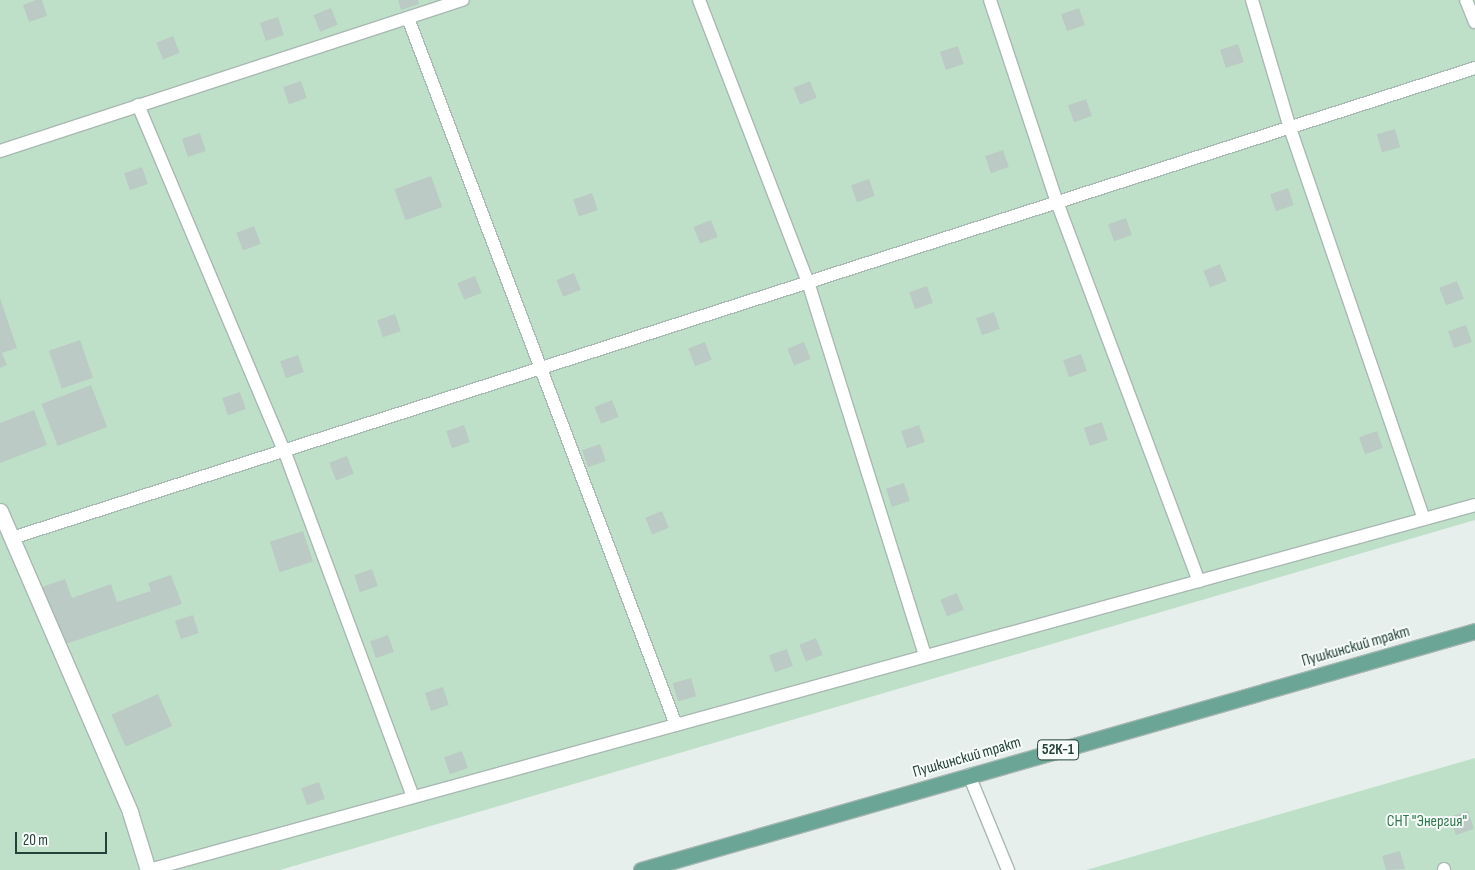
<!DOCTYPE html>
<meta charset="utf-8">
<style>
body{margin:0}
#map{position:relative;width:1475px;height:870px;overflow:hidden;background:#e6efeb;font-family:"Sofia Sans Condensed",sans-serif}
div>[style]{position:absolute}
.green>*{inset:0;background:#bfe0c8}
.building>*{inset:0;background:#bbcac4;transform-origin:0 0}
.roads{filter:drop-shadow(1px 0 #a8b8b2) drop-shadow(-1px 0 #a8b8b2) drop-shadow(0 1px #a8b8b2) drop-shadow(0 -1px #a8b8b2)}
.lane>*{height:12px;margin:-6px;padding:0 6px;transform-origin:6px;border-radius:6px;background:#fff}
.street>*{height:15px;margin:-7.5px;padding:0 7.5px;transform-origin:7.5px;border-radius:7.5px;background:#fff}
.primary>*{height:15px;margin:-7.5px;padding:0 7.5px;transform-origin:7.5px;border-radius:7.5px;background:#6aa596}
span{translate:-50% -50%;white-space:nowrap;text-align:center;line-height:1.15;-webkit-text-stroke:4px #f7fbf9;paint-order:stroke}
.shield-label span{padding:1px 4px;background:#f7fbf9;border:1px solid;border-radius:4px;-webkit-text-stroke-width:0}
.shield-label{font-size:15px;color:#24423a;font-weight:700}
.street-label{font-size:16px;color:#24423a}
.park-label{font-size:16px;color:#2d7a4b}
.scale{position:absolute;left:15px;top:832px;width:92px;height:22px;box-sizing:border-box;border:2px solid #24423a;border-top:0;padding-left:6px;font-size:15px;line-height:18px;white-space:nowrap;color:#24423a;-webkit-text-stroke:4px #f7fbf9;paint-order:stroke}
</style>
<div id="map">
<div class="green">
<i style="clip-path:polygon(0 0,1475px 0,1475px 520px,280px 870px,0 870px)"></i>
<i style="clip-path:polygon(1475px 758px,1475px 870px,1086px 870px)"></i>
</div>
<div class="building">
<i style="clip-path:polygon(36px 0,42px 0,47px 16px,29px 22px,23px 5px)"></i>
<i style="clip-path:polygon(398px 0,418px 0,419px 4px,401px 10px)"></i>
<i style="left:331px;top:8px;width:18px;height:19px;rotate:68deg"></i>
<i style="left:1079px;top:8px;width:18px;height:19px;rotate:71deg"></i>
<i style="left:278px;top:17px;width:19px;height:19px;rotate:72deg"></i>
<i style="left:173px;top:36px;width:18px;height:18px;rotate:68deg"></i>
<i style="left:1238px;top:44px;width:19px;height:19px;rotate:72deg"></i>
<i style="left:958px;top:46px;width:19px;height:19px;rotate:72deg"></i>
<i style="left:301px;top:81px;width:18px;height:19px;rotate:71deg"></i>
<i style="left:810px;top:81px;width:18px;height:18px;rotate:68deg"></i>
<i style="left:1086px;top:99px;width:18px;height:19px;rotate:71deg"></i>
<i style="left:1395px;top:129px;width:19px;height:19px;rotate:74deg"></i>
<i style="left:200px;top:133px;width:19px;height:19px;rotate:72deg"></i>
<i style="left:1003px;top:150px;width:18px;height:19px;rotate:71deg"></i>
<i style="left:142px;top:167px;width:18px;height:19px;rotate:71deg"></i>
<i style="left:431px;top:176px;width:33px;height:39px;rotate:70deg"></i>
<i style="left:869px;top:179px;width:18px;height:19px;rotate:71deg"></i>
<i style="left:1288px;top:188px;width:18px;height:19px;rotate:71deg"></i>
<i style="left:592px;top:193px;width:18px;height:20px;rotate:71deg"></i>
<i style="left:1126px;top:218px;width:18px;height:19px;rotate:71deg"></i>
<i style="left:711px;top:220px;width:18px;height:19px;rotate:68deg"></i>
<i style="left:254px;top:226px;width:19px;height:19px;rotate:69deg"></i>
<i style="left:1220px;top:264px;width:18px;height:18px;rotate:68deg"></i>
<i style="left:574px;top:273px;width:18px;height:19px;rotate:68deg"></i>
<i style="left:475px;top:276px;width:18px;height:19px;rotate:68deg"></i>
<i style="left:1457px;top:281px;width:19px;height:19px;rotate:69deg"></i>
<i style="left:927px;top:286px;width:18px;height:19px;rotate:71deg"></i>
<i style="clip-path:polygon(0 298px,17px 348px,2px 353px,7px 365px,0 368px)"></i>
<i style="left:994px;top:312px;width:18px;height:19px;rotate:71deg"></i>
<i style="left:395px;top:314px;width:18px;height:19px;rotate:71deg"></i>
<i style="left:1466px;top:325px;width:18px;height:19px;rotate:71deg"></i>
<i style="left:80px;top:340px;width:40px;height:33px;rotate:71deg"></i>
<i style="left:705px;top:342px;width:19px;height:18px;rotate:69deg"></i>
<i style="left:804px;top:342px;width:18px;height:18px;rotate:68deg"></i>
<i style="left:1081px;top:354px;width:18px;height:19px;rotate:71deg"></i>
<i style="left:298px;top:355px;width:18px;height:19px;rotate:71deg"></i>
<i style="left:91px;top:385px;width:45px;height:53px;rotate:69deg"></i>
<i style="left:240px;top:392px;width:18px;height:19px;rotate:71deg"></i>
<i style="left:612px;top:400px;width:18px;height:19px;rotate:68deg"></i>
<i style="clip-path:polygon(34px 410px,47px 445px,0 463px,0 423px)"></i>
<i style="left:1102px;top:422px;width:19px;height:19px;rotate:72deg"></i>
<i style="left:464px;top:425px;width:18px;height:19px;rotate:71deg"></i>
<i style="left:919px;top:425px;width:18px;height:19px;rotate:71deg"></i>
<i style="left:1377px;top:431px;width:18px;height:19px;rotate:71deg"></i>
<i style="left:600px;top:444px;width:18px;height:19px;rotate:71deg"></i>
<i style="left:347px;top:456px;width:19px;height:19px;rotate:69deg"></i>
<i style="left:904px;top:483px;width:19px;height:19px;rotate:72deg"></i>
<i style="left:662px;top:511px;width:18px;height:18px;rotate:68deg"></i>
<i style="left:303px;top:531px;width:32px;height:35px;rotate:72deg"></i>
<i style="left:372px;top:569px;width:18px;height:19px;rotate:71deg"></i>
<i style="clip-path:polygon(171px 575px,182px 604px,60px 646px,39px 588px,65px 579px,72px 598px,111px 584px,117px 602px,151px 591px,148px 583px)"></i>
<i style="left:957px;top:593px;width:18px;height:18px;rotate:68deg"></i>
<i style="left:193px;top:615px;width:19px;height:19px;rotate:72deg"></i>
<i style="left:388px;top:635px;width:18px;height:19px;rotate:71deg"></i>
<i style="left:816px;top:638px;width:18px;height:18px;rotate:68deg"></i>
<i style="left:787px;top:649px;width:18px;height:19px;rotate:71deg"></i>
<i style="left:691px;top:678px;width:19px;height:19px;rotate:74deg"></i>
<i style="left:443px;top:687px;width:19px;height:19px;rotate:72deg"></i>
<i style="left:158px;top:694px;width:35px;height:51px;rotate:66deg"></i>
<i style="left:462px;top:751px;width:18px;height:19px;rotate:71deg"></i>
<i style="left:319px;top:782px;width:18px;height:19px;rotate:71deg"></i>
<i style="left:1468px;top:811px;width:19px;height:19px;rotate:72deg"></i>
<i style="clip-path:polygon(1400px 851px,1405px 869px,1386px 870px,1382px 856px)"></i>
</div>
<div class="roads">
<div class="lane">
<i style="left:699px;top:0;width:302px;rotate:68.9deg"></i>
<i style="left:808px;top:282px;width:392px;rotate:72.6deg"></i>
<i style="left:990px;top:0;width:213px;rotate:71.7deg"></i>
<i style="left:1057px;top:202px;width:405px;rotate:69.5deg"></i>
<i style="left:1252px;top:0;width:134px;rotate:73.5deg"></i>
<i style="left:1290px;top:128px;width:413px;rotate:71.1deg"></i>
<i style="left:1466px;top:0;width:24px;rotate:68deg"></i>
<i style="left:408px;top:18px;width:756px;rotate:69.24deg"></i>
<i style="left:138px;top:105px;width:375px;rotate:67.1deg"></i>
<i style="left:284px;top:450px;width:370px;rotate:69.6deg"></i>
<i style="left:0;top:151px;width:487px;rotate:-18.1deg"></i>
<i style="left:12px;top:538px;width:1537px;rotate:-17.81deg"></i>
<i style="left:969px;top:775px;width:103px;rotate:67.7deg"></i>
<i style="left:1444px;top:869px;width:1px;rotate:90deg"></i>
<i style="left:149px;top:870px;width:1375px;rotate:-15.39deg"></i>
</div>
<div class="street">
<i style="left:0;top:511px;width:328px;rotate:66.6deg"></i>
<i style="left:130px;top:812px;width:61px;rotate:72.8deg"></i>
</div>
<div class="primary">
<i style="left:641px;top:870px;width:868px;rotate:-15.99deg"></i>
</div>
</div>
<div class="shield-label">
<span style="left:1058px;top:750px">52К-1</span>
</div>
<div class="street-label">
<span style="left:1356px;top:647px;rotate:-16deg">Пушкинский тракт</span>
<span style="left:967px;top:758px;rotate:-16deg">Пушкинский тракт</span>
</div>
<div class="park-label">
<span style="left:1427px;top:822px">СНТ "Энергия"</span>
</div>
<div class="scale">20 m</div>
</div>
